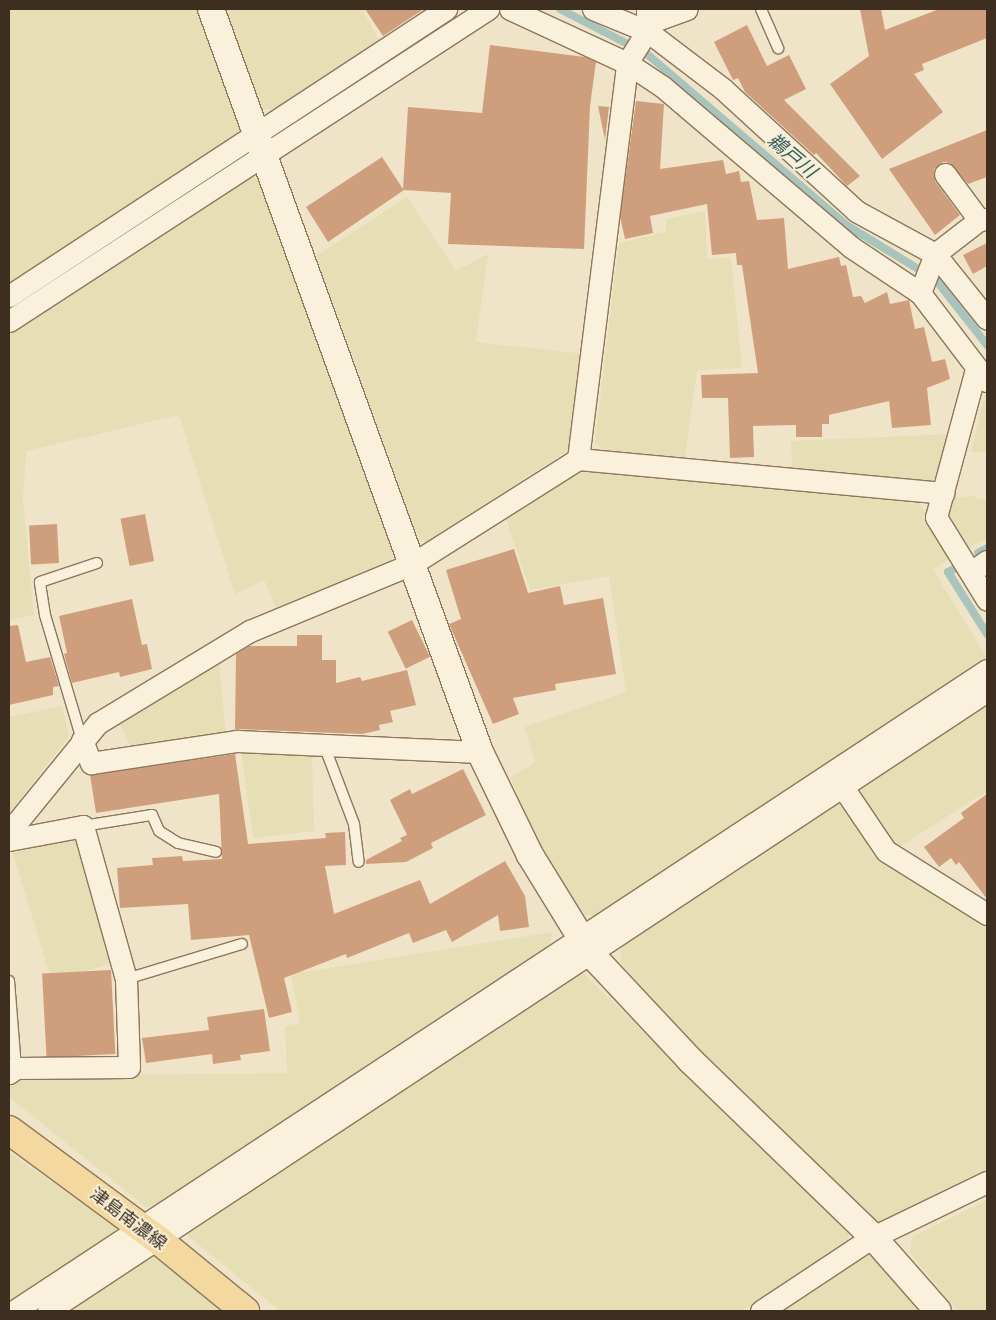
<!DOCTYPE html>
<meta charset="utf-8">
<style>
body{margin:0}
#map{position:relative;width:996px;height:1320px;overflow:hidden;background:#f0e4c8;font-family:"Zilla Slab","Noto Sans JP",serif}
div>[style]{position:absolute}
.farmland>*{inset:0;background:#e6deb5;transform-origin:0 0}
.stream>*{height:8px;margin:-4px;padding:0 4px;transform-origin:4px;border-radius:4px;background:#a9c4bc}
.building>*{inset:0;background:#cf9f7d;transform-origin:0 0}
.roads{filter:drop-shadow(1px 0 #8d765c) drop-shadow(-1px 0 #8d765c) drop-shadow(0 1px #8d765c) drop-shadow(0 -1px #8d765c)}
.service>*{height:10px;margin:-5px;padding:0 5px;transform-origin:5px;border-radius:5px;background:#faf1dc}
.minor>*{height:21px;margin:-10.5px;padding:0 10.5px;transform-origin:10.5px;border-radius:10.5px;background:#faf1dc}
.tertiary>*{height:26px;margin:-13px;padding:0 13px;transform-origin:13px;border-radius:13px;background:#faf1dc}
.primary>*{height:28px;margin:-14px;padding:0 14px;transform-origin:14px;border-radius:14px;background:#f3d9a0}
span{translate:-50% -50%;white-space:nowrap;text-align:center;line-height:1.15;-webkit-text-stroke:4px #f7eed8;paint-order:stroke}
.street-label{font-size:18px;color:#3d2e20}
.water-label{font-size:19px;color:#2f5d5a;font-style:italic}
.frame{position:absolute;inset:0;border:10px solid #3d2e20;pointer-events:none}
</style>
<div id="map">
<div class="farmland">
<i style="clip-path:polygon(9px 9px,198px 9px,244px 128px,237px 136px,9px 288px)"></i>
<i style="clip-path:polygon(226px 9px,362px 9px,380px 42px,276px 109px,262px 109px)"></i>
<i style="clip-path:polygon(245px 174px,259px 180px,394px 554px,389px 563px,276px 608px,264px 580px,235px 594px,179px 415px,26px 451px,23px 501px,34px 615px,9px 620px,9px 329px)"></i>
<i style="clip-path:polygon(407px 197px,456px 271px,488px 254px,476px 342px,586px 354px,573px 447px,426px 542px,419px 539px,316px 256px)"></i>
<i style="clip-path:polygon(705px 211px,707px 259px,731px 257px,742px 368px,697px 370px,685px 459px,602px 449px,595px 442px,619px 243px,666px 232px,666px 219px)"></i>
<i style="clip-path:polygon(985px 393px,987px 452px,971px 452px)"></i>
<i style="clip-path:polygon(953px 434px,942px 474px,929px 482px,792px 469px,791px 441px)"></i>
<i style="clip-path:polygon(581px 467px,917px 499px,953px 556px,933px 570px,987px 658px,986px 666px,597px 917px,581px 914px,540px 847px,510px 778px,535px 762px,525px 727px,626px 692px,609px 576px,530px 590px,506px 518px)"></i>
<i style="clip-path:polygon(975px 495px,977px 499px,987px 499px,987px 538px,967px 549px,949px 520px,952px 499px)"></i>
<i style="clip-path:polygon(219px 661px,226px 735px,132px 750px,118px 720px)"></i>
<i style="clip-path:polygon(987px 699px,987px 791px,898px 848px,856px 794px,859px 784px)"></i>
<i style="clip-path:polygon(62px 706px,69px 737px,9px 813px,9px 717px)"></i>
<i style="clip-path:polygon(312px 752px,314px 831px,253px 838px,241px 753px)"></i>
<i style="clip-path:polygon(833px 802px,844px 803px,987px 923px,987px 1170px,884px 1224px,870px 1219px,701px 1054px,620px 962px,622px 945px)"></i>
<i style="left:76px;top:834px;width:134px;height:66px;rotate:73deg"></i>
<i style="clip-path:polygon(553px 932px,549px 948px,160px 1206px,146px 1207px,9px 1097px,9px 1082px,35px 1076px,287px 1073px,285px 1026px,300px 1023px,291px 974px)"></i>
<i style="clip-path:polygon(578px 968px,850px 1232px,847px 1242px,742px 1311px,280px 1311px,188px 1236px,187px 1227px)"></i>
<i style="clip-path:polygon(9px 1152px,116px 1227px,115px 1239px,9px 1309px)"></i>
<i style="clip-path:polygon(987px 1200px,987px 1311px,958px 1311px,910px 1253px,912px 1237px)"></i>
<i style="clip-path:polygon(143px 1255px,152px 1255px,221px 1311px,59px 1311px)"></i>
<i style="clip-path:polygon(874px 1255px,922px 1311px,784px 1311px,868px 1256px)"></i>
</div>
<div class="stream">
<i style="left:560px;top:9px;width:98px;rotate:27.3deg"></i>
<i style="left:647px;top:54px;width:265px;rotate:40.6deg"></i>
<i style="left:848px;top:226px;width:103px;rotate:31.5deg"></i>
<i style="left:936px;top:280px;width:83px;rotate:51.9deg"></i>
<i style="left:280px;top:132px;width:35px;rotate:-35deg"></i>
<i style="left:9px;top:308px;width:13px;rotate:-32deg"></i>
<i style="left:978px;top:553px;width:10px;rotate:-29deg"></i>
<i style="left:956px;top:568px;width:9px;rotate:153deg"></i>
<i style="left:948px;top:572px;width:73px;rotate:57.8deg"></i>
</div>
<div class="building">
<i style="clip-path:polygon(365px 9px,424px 9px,383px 36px)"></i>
<i style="clip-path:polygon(860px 9px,881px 9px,885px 30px,939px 9px,987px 9px,987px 38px,922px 64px,924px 70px,914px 74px,943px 112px,882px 159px,830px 84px,869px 56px)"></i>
<i style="clip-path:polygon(747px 25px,767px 66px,789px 55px,806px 89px,784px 100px,860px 176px,847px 186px,816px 153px,814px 155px,745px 92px,738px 78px,733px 80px,714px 42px)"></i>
<i style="clip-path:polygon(490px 45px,585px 57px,596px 62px,590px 106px,584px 249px,448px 244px,451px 193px,404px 190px,328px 242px,306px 207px,382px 157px,403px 189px,408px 107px,482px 113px)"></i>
<i style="clip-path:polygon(636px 101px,664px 104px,660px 169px,723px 160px,726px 174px,739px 171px,741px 182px,749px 181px,757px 220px,784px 218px,788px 269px,839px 257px,841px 266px,846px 265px,853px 297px,861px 296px,865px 303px,887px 292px,890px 304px,909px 300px,915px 329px,924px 327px,932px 362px,945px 359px,950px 379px,927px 388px,931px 425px,892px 428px,889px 401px,829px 415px,829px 424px,822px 424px,822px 437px,796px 437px,796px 425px,753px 426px,754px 457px,730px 458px,728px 398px,702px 398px,701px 375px,758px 373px,742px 265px,737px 265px,736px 253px,712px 255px,707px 204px,650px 216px,653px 233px,625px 239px,620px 217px)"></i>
<i style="clip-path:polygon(598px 106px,609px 107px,605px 140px)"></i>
<i style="clip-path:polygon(987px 130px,987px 177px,968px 184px,950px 163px,943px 162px,934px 169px,935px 181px,960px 215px,935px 235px,889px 169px)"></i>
<i style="clip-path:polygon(987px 243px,987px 266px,973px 274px,963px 255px)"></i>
<i style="left:145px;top:514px;width:48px;height:25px;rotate:79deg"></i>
<i style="left:57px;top:524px;width:39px;height:28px;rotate:87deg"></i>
<i style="clip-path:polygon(514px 549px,528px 593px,560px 586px,564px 605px,603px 598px,616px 674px,555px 684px,556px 690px,513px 698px,519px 714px,493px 724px,449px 624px,461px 619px,446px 570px)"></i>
<i style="clip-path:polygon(132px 599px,142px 645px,147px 644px,152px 669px,120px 677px,119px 672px,72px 683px,64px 654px,67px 653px,59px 616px)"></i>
<i style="left:412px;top:620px;width:41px;height:27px;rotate:64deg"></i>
<i style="clip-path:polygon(18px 625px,26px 662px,50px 657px,59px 686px,53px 687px,53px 695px,9px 705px,9px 626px)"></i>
<i style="clip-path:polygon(297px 635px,322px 635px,322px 660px,336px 660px,336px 683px,360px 677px,362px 681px,407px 670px,416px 705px,390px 711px,393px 722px,379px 725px,380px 730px,362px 734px,235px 729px,236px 654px,249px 646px,297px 646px)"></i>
<i style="clip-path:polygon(235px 754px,248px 844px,326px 838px,325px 833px,345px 832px,346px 865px,325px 866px,334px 914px,420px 880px,430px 904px,505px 861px,525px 896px,529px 927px,500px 931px,498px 915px,452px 942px,446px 930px,413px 943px,409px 933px,347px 958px,346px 954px,284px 978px,292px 1012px,269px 1018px,249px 935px,191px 940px,188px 904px,120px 908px,117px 868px,153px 865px,152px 858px,182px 856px,183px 861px,222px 859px,219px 794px,96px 813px,90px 775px)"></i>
<i style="clip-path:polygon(463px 769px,486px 815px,431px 843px,433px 848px,406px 862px,366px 864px,366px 860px,402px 841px,400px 838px,407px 835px,390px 800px,410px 789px,412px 794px)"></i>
<i style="clip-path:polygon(987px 794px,987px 899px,959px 862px,956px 865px,951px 858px,939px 867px,924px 847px,964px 818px,961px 813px)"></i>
<i style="left:111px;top:970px;width:84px;height:69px;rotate:87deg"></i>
<i style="clip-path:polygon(264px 1009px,270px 1051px,240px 1055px,241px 1060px,213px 1064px,212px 1054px,146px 1063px,142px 1038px,209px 1030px,207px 1017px)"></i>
</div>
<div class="roads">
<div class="service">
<i style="left:761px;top:9px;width:43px;rotate:66.4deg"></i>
<i style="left:82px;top:740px;width:130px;rotate:-106.5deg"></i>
<i style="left:45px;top:615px;width:33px;rotate:-99deg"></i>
<i style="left:40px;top:582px;width:60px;rotate:-18.4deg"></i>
<i style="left:324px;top:745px;width:85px;rotate:69.2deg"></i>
<i style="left:354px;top:824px;width:38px;rotate:83deg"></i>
<i style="left:83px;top:826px;width:70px;rotate:-9.1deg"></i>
<i style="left:152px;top:815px;width:17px;rotate:66deg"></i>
<i style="left:159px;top:831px;width:22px;rotate:32deg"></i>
<i style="left:178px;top:843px;width:39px;rotate:13deg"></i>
<i style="left:126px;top:979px;width:121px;rotate:-16.8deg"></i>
<i style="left:9px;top:981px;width:87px;rotate:85.4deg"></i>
</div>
<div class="minor">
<i style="left:510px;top:9px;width:129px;rotate:24.8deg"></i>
<i style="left:627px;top:63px;width:43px;rotate:33.7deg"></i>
<i style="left:663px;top:87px;width:247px;rotate:40.4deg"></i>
<i style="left:851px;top:247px;width:83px;rotate:33.7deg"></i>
<i style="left:920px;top:293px;width:111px;rotate:52.7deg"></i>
<i style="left:593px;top:9px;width:58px;rotate:22.2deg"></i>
<i style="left:647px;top:31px;width:96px;rotate:37.3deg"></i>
<i style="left:723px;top:89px;width:180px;rotate:42.5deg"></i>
<i style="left:856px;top:211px;width:90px;rotate:28.6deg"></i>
<i style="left:935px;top:254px;width:83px;rotate:51.3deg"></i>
<i style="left:648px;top:23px;width:41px;rotate:-19.7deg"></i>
<i style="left:945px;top:174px;width:57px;rotate:53.5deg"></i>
<i style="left:920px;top:293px;width:42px;rotate:-69deg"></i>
<i style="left:935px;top:254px;width:56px;rotate:-37.7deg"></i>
<i style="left:979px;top:220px;width:8px;rotate:-7deg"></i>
<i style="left:9px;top:296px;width:523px;rotate:-33.29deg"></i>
<i style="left:9px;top:321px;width:572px;rotate:-33.08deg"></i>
<i style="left:976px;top:369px;width:153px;rotate:105.1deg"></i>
<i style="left:936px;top:517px;width:97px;rotate:58.4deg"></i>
<i style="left:578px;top:459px;width:367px;rotate:5.3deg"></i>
<i style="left:971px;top:572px;width:19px;rotate:-35deg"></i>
<i style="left:82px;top:740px;width:25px;rotate:69deg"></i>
<i style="left:91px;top:763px;width:148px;rotate:-8.6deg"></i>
<i style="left:237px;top:741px;width:243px;rotate:2.6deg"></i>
<i style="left:842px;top:786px;width:78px;rotate:55.9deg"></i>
<i style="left:886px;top:851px;width:119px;rotate:32deg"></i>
<i style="left:9px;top:832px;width:141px;rotate:-50.8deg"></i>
<i style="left:98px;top:723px;width:178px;rotate:-31.2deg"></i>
<i style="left:250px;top:631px;width:175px;rotate:-22.5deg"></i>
<i style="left:412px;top:564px;width:196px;rotate:-32.3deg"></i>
<i style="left:578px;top:459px;width:399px;rotate:-82.9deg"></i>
<i style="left:627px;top:63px;width:38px;rotate:-58deg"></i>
<i style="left:647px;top:31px;width:22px;rotate:-90deg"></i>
<i style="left:9px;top:840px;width:75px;rotate:-10.7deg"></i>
<i style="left:83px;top:826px;width:159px;rotate:74.3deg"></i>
<i style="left:126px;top:979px;width:88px;rotate:88deg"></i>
<i style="left:129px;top:1067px;width:113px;rotate:179.5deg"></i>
<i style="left:16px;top:1068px;width:9px;rotate:144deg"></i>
<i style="left:14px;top:1311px;width:1165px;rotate:-33.38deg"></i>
<i style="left:48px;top:1311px;width:1125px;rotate:-33.44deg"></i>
<i style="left:761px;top:1311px;width:134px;rotate:-33.5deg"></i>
<i style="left:873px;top:1237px;width:127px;rotate:-25.8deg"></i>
</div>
<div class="tertiary">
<i style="left:211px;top:9px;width:790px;rotate:70.1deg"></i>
<i style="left:480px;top:752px;width:114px;rotate:64.1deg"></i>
<i style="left:530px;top:855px;width:116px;rotate:58.4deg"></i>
<i style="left:591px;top:954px;width:146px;rotate:46.9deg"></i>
<i style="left:691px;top:1061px;width:253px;rotate:44deg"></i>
<i style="left:873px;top:1237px;width:98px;rotate:48.7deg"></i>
</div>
<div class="primary">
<i style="left:9px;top:1130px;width:184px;rotate:36.4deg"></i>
<i style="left:157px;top:1239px;width:114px;rotate:39.3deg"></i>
</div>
</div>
<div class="street-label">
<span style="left:128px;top:1219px;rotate:37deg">津島南濃線</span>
</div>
<div class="water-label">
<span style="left:792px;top:156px;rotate:40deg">鵜戸川</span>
</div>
<div class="frame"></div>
</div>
